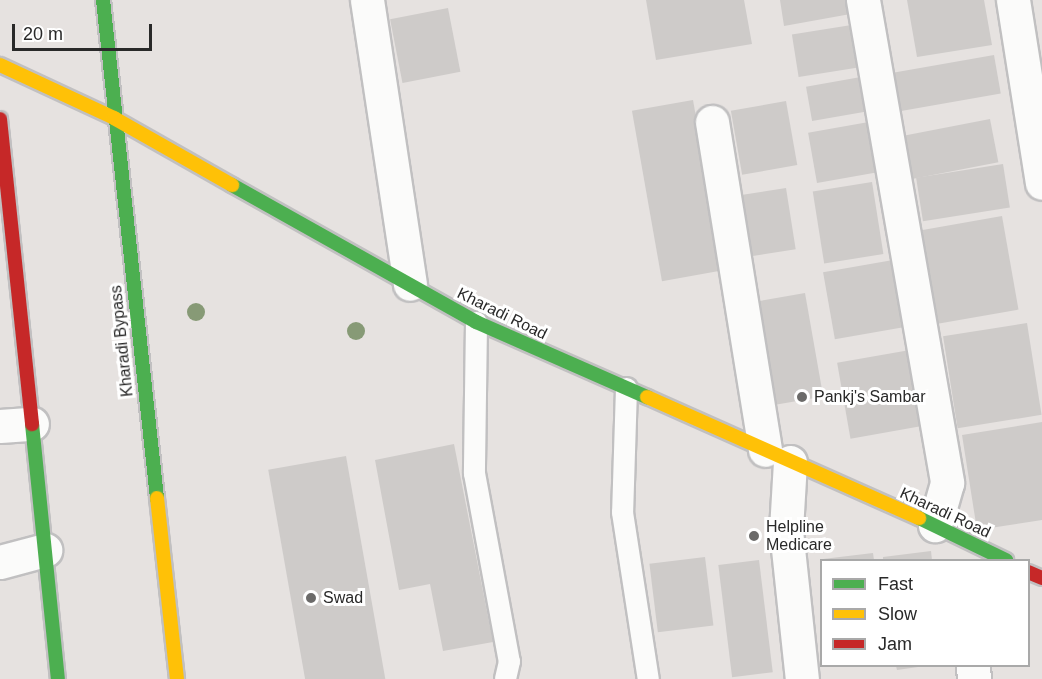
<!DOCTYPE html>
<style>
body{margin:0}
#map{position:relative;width:1042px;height:679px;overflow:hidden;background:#e6e2e0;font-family:Helvetica,sans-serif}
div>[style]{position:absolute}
.building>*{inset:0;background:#cecbc9;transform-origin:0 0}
.roads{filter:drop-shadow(2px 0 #c1c0c1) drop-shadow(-2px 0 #c1c0c1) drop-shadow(0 2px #c1c0c1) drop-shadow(0 -2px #c1c0c1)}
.lane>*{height:21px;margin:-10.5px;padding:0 10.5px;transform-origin:10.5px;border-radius:10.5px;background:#fbfbfa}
.street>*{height:33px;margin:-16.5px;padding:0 16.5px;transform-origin:16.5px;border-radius:16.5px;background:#fbfbfa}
.fast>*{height:14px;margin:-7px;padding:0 7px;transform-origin:7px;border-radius:7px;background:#4caf50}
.slow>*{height:14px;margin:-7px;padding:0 7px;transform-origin:7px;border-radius:7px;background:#ffc107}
.jam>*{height:14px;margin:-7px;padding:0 7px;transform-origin:7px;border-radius:7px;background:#c62828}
.trees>*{width:18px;height:18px;margin:-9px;border-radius:50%;background:#879a76}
.dots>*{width:16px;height:16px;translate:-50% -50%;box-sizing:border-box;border:3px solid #fff;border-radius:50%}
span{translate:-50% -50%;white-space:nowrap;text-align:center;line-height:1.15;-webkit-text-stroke:6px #fff;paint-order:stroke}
.street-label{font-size:16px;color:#292929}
.poi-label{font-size:16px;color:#292929}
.left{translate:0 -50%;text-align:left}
.legend{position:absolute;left:820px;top:559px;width:210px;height:108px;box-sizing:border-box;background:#fff;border:2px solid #a9a9a9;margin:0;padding:8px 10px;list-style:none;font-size:18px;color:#292929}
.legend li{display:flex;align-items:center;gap:12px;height:30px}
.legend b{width:30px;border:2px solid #a9a9a9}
.scale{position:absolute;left:12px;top:24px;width:140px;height:27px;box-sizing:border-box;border:3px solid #292929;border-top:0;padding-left:8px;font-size:18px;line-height:21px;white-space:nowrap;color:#292929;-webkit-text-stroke:4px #fff;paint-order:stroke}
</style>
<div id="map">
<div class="building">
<i style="clip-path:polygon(646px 0,744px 0,752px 44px,656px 60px)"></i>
<i style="clip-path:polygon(780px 0,854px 0,856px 13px,784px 26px)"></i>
<i style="clip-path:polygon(907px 0,984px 0,992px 45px,917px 57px)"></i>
<i style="left:448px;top:8px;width:65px;height:59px;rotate:79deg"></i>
<i style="left:864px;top:23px;width:43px;height:73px;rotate:81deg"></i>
<i style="left:994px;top:55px;width:39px;height:104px;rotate:80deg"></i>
<i style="left:872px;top:75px;width:35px;height:67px;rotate:80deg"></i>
<i style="left:693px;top:100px;width:173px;height:62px;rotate:80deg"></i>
<i style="left:786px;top:101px;width:65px;height:56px;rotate:80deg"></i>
<i style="left:990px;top:119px;width:44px;height:96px;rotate:79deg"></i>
<i style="left:880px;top:120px;width:51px;height:73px;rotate:80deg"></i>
<i style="left:1003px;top:164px;width:44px;height:88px;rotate:81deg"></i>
<i style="left:872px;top:182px;width:73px;height:60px;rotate:81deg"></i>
<i style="left:786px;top:188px;width:62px;height:55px;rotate:81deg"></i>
<i style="left:1002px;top:216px;width:95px;height:82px;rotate:80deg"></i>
<i style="left:893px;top:260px;width:68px;height:71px;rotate:80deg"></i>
<i style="left:805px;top:293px;width:105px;height:53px;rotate:80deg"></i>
<i style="left:1027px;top:323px;width:93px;height:85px;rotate:81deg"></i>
<i style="left:910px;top:350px;width:77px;height:74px;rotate:80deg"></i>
<i style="clip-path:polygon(1042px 422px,1042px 520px,977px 530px,962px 435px)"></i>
<i style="clip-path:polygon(454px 444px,493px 642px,443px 651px,430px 584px,399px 590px,375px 460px)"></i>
<i style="left:346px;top:456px;width:227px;height:79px;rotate:80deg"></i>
<i style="clip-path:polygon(931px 551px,932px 560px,883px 560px,883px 557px)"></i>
<i style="clip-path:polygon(873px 553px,874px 560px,823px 560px,823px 559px)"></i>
<i style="left:705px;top:557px;width:69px;height:56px;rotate:83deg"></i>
<i style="left:759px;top:560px;width:113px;height:41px;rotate:83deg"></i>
<i style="clip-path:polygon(896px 666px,918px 666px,918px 667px,897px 670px)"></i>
</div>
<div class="roads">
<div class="lane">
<i style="left:476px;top:322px;width:151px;rotate:90.8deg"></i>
<i style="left:474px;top:473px;width:191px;rotate:79.5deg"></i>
<i style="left:509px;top:661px;width:18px;rotate:103deg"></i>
<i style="left:626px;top:388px;width:124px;rotate:91.8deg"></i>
<i style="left:622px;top:512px;width:169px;rotate:81.2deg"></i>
</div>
<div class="street">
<i style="left:367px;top:0;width:287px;rotate:81.4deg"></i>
<i style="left:863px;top:0;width:490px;rotate:80.1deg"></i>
<i style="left:947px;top:483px;width:44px;rotate:105.9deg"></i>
<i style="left:1013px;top:0;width:185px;rotate:81deg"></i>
<i style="left:712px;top:122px;width:332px;rotate:80.8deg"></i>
<i style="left:0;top:426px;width:32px;rotate:-4deg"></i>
<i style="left:790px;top:462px;width:68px;rotate:93.4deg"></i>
<i style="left:786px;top:530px;width:150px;rotate:83.9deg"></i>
<i style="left:0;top:562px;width:47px;rotate:-14.9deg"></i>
<i style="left:973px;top:666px;width:13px;rotate:86deg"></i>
</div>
<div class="fast">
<i style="left:103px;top:0;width:501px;rotate:83.81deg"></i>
<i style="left:232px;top:185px;width:280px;rotate:29.3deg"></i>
<i style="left:476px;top:322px;width:187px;rotate:23.7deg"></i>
<i style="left:32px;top:424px;width:256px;rotate:84.2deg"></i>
<i style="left:919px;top:518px;width:97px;rotate:25.8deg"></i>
</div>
<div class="slow">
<i style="left:0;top:65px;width:126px;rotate:24.9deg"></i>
<i style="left:114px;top:118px;width:136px;rotate:29.6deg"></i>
<i style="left:647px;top:397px;width:298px;rotate:24deg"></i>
<i style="left:157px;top:498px;width:182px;rotate:83.7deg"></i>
</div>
<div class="jam">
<i style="left:0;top:119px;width:307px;rotate:84deg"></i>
<i style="left:1028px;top:572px;width:15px;rotate:23deg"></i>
</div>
</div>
<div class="trees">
<i style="left:196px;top:312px"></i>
<i style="left:356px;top:331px"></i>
</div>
<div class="dots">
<i style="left:802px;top:397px;background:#6b6a69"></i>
<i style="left:754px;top:536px;background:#6b6a69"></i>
<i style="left:311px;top:598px;background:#6b6a69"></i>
</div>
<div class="street-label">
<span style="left:502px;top:314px;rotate:26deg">Kharadi Road</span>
<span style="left:122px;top:341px;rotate:-96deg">Kharadi Bypass</span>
<span style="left:945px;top:513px;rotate:25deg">Kharadi Road</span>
</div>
<div class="poi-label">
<span class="left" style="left:814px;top:397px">Pankj's Sambar</span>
<span class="left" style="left:766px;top:536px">Helpline<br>Medicare</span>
<span class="left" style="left:323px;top:598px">Swad</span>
</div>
<ul class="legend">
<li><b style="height:8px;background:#4caf50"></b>Fast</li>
<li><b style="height:8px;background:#ffc107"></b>Slow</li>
<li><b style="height:8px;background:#c62828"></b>Jam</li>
</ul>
<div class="scale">20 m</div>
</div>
